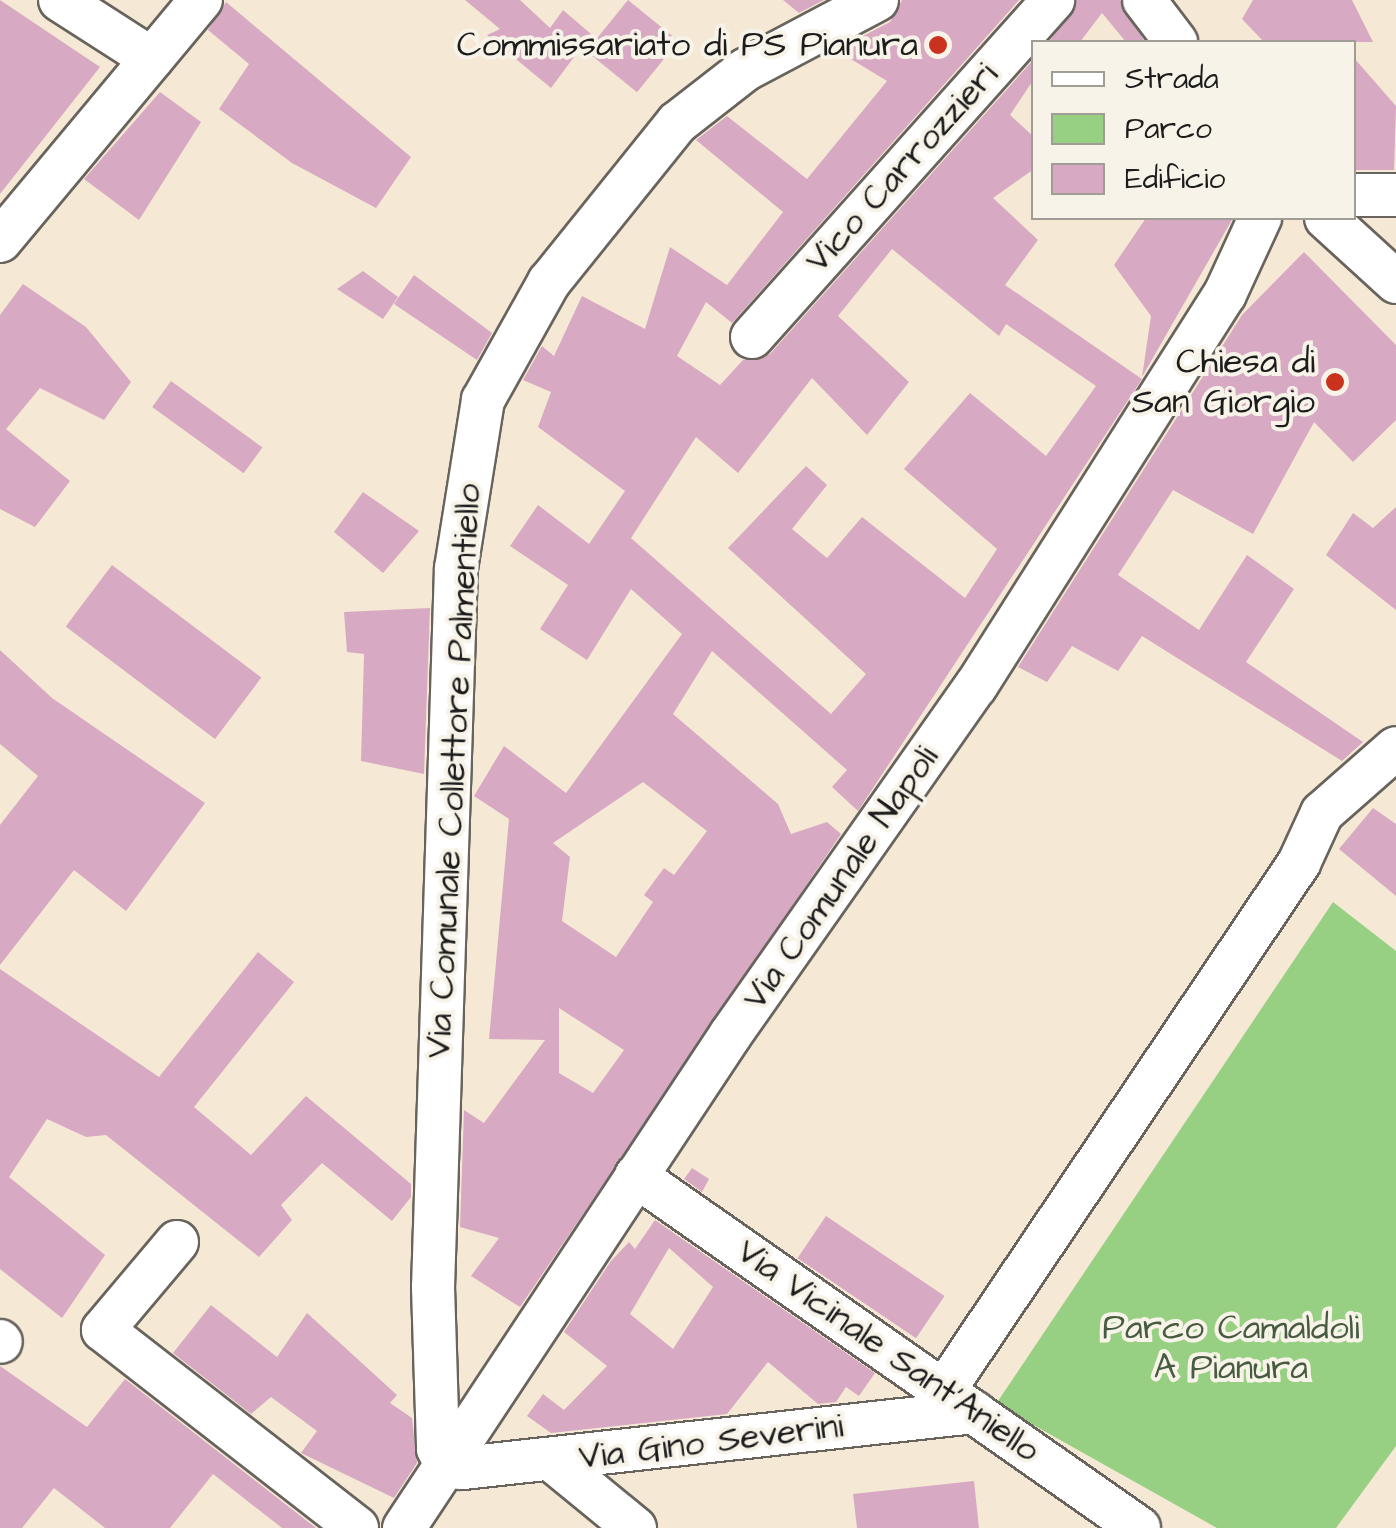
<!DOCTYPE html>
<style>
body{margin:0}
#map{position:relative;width:1396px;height:1528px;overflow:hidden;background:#f5e9d5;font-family:"Architects Daughter",sans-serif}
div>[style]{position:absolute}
.green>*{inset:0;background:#98d083}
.building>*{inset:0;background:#d8a9c3;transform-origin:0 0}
.roads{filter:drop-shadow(2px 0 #68645d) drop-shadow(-2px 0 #68645d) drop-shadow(0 2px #68645d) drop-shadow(0 -2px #68645d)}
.minor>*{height:42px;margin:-21px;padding:0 21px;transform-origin:21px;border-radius:21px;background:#fff}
.dots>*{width:28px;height:28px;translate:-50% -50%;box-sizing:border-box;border:5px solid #f7f3e8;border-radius:50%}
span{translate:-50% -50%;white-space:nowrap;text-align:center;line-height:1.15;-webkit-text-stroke:8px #f7f3e8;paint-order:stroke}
.poi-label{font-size:35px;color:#1c1c1c}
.right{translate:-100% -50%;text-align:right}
.street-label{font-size:35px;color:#1c1c1c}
.park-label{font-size:35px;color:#475b40}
.legend{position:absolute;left:1031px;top:40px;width:325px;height:180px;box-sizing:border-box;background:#f7f3e8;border:2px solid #9f9d96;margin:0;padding:12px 18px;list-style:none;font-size:30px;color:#1c1c1c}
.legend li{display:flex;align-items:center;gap:20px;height:50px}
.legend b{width:50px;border:2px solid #9f9d96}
</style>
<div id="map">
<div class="green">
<i style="clip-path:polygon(1333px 902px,1396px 951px,1396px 1446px,1336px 1528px,1217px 1528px,996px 1404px)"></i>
</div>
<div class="building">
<i style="clip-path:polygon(0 0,100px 67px,0 194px)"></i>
<i style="clip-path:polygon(465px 0,520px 0,550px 28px,563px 10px,591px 34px,551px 88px,487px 35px,500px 29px)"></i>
<i style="left:628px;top:0;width:65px;height:66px;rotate:39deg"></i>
<i style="clip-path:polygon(783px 0,824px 0,799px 13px)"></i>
<i style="clip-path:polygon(evenodd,902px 0,1019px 0,732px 323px,706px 302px,677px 356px,720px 385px,743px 360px,770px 354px,1034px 59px,1034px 79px,1010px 115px,1034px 137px,1034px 169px,993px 198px,1038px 240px,1005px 285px,1142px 379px,858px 811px,832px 787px,847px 770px,712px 651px,673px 714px,778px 804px,791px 834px,827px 822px,841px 834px,520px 1307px,471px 1276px,499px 1238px,460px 1227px,464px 1110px,484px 1123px,545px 1040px,489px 1039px,509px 819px,474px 796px,504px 746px,566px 793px,682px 634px,631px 589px,587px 660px,540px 629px,568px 585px,510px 546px,538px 505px,589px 544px,625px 491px,538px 427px,551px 392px,523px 380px,542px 346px,554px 356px,582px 296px,645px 329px,670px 247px,727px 285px,783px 212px,696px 140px,727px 116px,807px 179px,887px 81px,836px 50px,890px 22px,902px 0,892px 249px,999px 336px,1006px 324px,1096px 386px,1046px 456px,970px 393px,904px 469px,997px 549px,965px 598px,862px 517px,827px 558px,792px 529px,827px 485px,806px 466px,728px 548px,866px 674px,831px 714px,631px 538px,696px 437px,738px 473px,812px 378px,867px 435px,909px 382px,838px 316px,892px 249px,902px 0,643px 782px,707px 831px,674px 875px,664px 868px,644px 895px,653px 902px,616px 957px,562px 921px,570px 857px,553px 843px,643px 782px,902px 0,559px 1008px,624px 1050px,593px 1093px,559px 1073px,559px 1008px)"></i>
<i style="clip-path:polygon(1077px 0,1120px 0,1145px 42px,1126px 42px,1102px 13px,1080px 42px,1049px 42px)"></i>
<i style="clip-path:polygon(1253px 0,1352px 0,1373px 42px,1264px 42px,1242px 19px)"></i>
<i style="clip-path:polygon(226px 2px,411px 157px,376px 208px,292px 163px,219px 109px,249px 64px,208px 30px)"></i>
<i style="clip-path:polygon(1354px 58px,1396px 106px,1394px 170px,1354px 170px)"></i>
<i style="clip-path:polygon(160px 92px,201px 122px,139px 220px,84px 179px)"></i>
<i style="clip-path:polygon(1146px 218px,1233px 218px,1142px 377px,1151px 316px,1114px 265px)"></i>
<i style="clip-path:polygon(1304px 252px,1396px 345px,1396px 420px,1353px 462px,1314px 422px,1253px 534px,1173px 490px,1118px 575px,1199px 630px,1247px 555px,1294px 589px,1246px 662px,1363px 742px,1342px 761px,1142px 636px,1118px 671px,1072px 646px,1047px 682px,1018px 667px,1242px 315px)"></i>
<i style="clip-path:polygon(363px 271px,398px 297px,383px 319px,337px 289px)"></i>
<i style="clip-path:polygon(414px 275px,492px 333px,477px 360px,394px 304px)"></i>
<i style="clip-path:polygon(23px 284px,86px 327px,131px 382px,104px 420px,40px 388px,6px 429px,70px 481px,35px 527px,0 509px,0 315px)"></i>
<i style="left:171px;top:381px;width:113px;height:32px;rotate:36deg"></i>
<i style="clip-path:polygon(363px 492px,419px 531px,383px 573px,334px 532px)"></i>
<i style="clip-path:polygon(1396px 507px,1396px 610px,1326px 555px,1353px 513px,1373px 528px)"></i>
<i style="left:112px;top:565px;width:187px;height:77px;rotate:37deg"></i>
<i style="clip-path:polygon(430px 608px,424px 774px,361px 761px,364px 654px,347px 652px,344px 612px)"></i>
<i style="clip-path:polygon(0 650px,52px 698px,205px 803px,126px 911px,74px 870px,0 965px,0 825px,38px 776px,0 744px)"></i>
<i style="clip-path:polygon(1373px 808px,1396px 824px,1396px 896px,1339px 849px)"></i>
<i style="clip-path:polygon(258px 952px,294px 982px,194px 1107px,251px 1155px,306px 1096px,411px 1184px,411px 1197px,392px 1221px,322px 1163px,281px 1205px,292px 1220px,259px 1257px,106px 1135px,86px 1137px,47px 1119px,9px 1177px,105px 1255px,62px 1318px,0 1269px,0 969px,159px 1077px)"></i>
<i style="clip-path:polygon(692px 1168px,709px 1179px,702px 1192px,684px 1179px)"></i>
<i style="left:826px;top:1216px;width:143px;height:51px;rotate:34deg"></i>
<i style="clip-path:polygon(evenodd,655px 1220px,875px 1373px,859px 1396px,846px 1387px,836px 1402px,818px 1404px,768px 1362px,727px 1414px,551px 1433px,527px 1416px,543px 1394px,564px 1410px,607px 1366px,564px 1332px,611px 1261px,629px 1242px,635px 1249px,655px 1220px,669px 1248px,713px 1287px,673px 1349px,630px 1314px,669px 1248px)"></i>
<i style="clip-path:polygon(211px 1305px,277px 1357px,307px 1313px,397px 1395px,390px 1403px,412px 1418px,417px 1463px,394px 1498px,301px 1453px,317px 1431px,271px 1397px,251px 1414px,173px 1353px)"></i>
<i style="clip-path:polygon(0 1366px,87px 1427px,125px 1379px,316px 1528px,282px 1528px,213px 1474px,170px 1528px,105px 1528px,54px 1488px,22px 1528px,0 1528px)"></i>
<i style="clip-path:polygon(974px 1481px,979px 1528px,857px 1528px,853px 1494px)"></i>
</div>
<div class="roads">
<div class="minor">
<i style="left:60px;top:0;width:109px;rotate:32.7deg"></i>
<i style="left:877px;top:0;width:149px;rotate:152.1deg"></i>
<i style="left:745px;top:70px;width:86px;rotate:142.1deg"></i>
<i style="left:677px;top:123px;width:204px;rotate:128.8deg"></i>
<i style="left:549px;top:282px;width:135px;rotate:119.2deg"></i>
<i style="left:483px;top:400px;width:170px;rotate:99.1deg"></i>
<i style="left:456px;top:568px;width:719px;rotate:91.83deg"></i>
<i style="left:433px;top:1287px;width:162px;rotate:88.2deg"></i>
<i style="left:438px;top:1449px;width:20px;rotate:63deg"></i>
<i style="left:447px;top:1467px;width:16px;rotate:4deg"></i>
<i style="left:463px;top:1468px;width:514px;rotate:-6.25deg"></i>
<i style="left:1144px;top:0;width:53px;rotate:52.7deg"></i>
<i style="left:1354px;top:195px;width:42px"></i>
<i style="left:1326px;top:218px;width:95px;rotate:42.4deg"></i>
<i style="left:0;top:241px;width:314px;rotate:-50.2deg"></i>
<i style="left:752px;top:337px;width:452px;rotate:-48.2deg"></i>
<i style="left:636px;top:1176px;width:614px;rotate:34.98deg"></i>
<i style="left:177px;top:1242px;width:115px;rotate:130.1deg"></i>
<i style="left:103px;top:1330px;width:322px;rotate:37.9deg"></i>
<i style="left:0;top:1341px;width:1px;rotate:45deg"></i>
<i style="left:943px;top:1392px;width:638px;rotate:-56.06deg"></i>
<i style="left:1299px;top:863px;width:55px;rotate:-65.3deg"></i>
<i style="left:1322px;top:813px;width:98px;rotate:-41.3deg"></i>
<i style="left:553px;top:1461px;width:106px;rotate:39.3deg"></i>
<i style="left:404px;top:1528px;width:592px;rotate:-56.5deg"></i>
<i style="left:731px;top:1034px;width:426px;rotate:-54.9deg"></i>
<i style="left:976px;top:686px;width:464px;rotate:-57.6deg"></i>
<i style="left:1225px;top:294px;width:84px;rotate:-65.3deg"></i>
</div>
</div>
<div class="dots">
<i style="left:938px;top:45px;background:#c8321e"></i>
<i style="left:1335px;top:382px;background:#c8321e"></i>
</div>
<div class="poi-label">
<span class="right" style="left:918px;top:45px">Commissariato di PS Pianura</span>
<span class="right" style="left:1315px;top:382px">Chiesa di<br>San Giorgio</span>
</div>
<div class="street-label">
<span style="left:902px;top:168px;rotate:-48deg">Vico Carrozzieri</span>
<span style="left:454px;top:771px;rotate:-87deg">Via Comunale Collettore Palmentiello</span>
<span style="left:841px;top:878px;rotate:-55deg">Via Comunale Napoli</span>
<span style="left:888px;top:1351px;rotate:35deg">Via Vicinale Sant'Aniello</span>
<span style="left:711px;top:1442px;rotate:-7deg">Via Gino Severini</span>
</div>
<div class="park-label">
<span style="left:1231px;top:1348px">Parco Camaldoli<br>A Pianura</span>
</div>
<ul class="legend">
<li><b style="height:12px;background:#fff"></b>Strada</li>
<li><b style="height:28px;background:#98d083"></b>Parco</li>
<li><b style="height:28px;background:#d8a9c3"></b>Edificio</li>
</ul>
</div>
